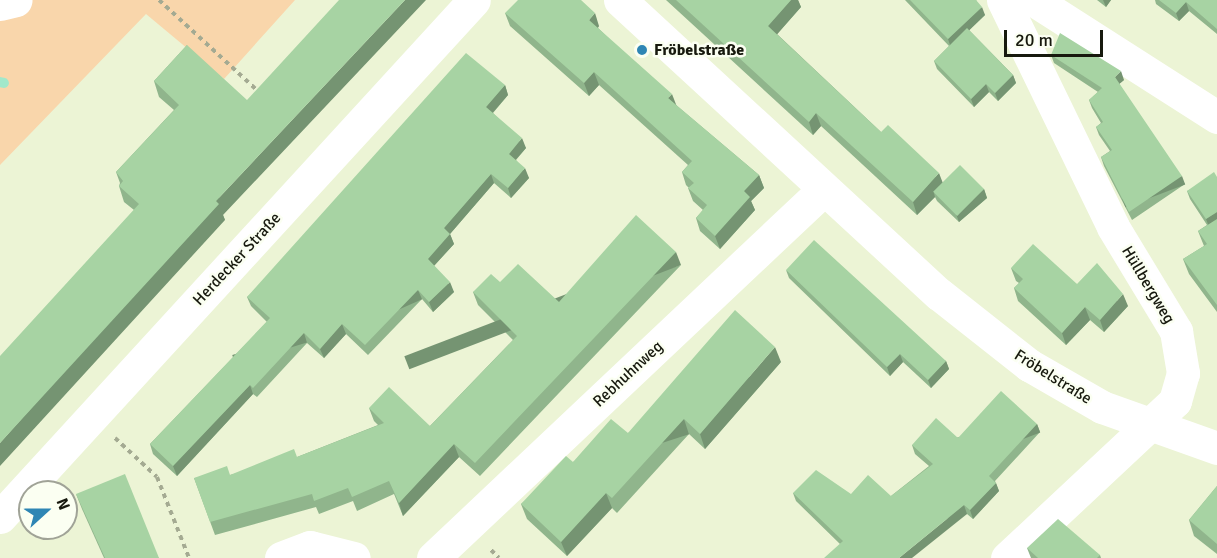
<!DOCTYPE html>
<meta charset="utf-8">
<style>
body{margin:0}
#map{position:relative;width:1217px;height:558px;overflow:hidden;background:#ecf4d5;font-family:Signika,sans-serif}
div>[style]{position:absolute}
.green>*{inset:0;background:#f9d6ab}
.stream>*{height:10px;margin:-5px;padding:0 5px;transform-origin:5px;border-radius:5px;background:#a2e8ca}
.path>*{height:4px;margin-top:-2px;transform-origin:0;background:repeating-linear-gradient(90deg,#a4aa92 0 4.5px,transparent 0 9px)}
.minor>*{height:33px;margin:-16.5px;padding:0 16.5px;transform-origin:16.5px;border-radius:16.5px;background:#fff}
.wall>*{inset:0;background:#90b58c}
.shaded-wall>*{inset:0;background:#759472;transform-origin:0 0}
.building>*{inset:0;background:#a7d3a3;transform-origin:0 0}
.dots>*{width:16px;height:16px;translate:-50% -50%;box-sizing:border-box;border:3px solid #fbfff2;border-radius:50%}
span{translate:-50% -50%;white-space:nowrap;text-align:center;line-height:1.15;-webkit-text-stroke:5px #fbfff2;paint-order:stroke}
.poi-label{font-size:16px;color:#17190e;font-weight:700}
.left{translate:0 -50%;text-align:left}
.street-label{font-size:16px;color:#17190e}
.north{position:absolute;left:18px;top:480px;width:60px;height:60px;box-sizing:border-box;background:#fbfff2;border:2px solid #a0a397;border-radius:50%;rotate:69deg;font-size:16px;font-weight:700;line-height:24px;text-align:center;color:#17190e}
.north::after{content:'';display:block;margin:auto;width:21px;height:27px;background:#2e86b4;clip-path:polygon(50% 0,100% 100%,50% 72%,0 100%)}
.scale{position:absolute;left:1004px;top:30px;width:99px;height:27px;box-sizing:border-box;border:3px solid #17190e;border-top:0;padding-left:8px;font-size:18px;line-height:21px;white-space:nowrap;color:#17190e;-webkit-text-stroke:4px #fbfff2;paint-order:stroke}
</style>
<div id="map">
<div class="green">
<i style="clip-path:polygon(0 0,295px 0,224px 79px,146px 14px,0 165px)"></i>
</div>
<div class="stream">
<i style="left:0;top:82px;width:4px;rotate:14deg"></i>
</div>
<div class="path">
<i style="left:159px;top:0;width:136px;rotate:42.6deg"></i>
<i style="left:115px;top:438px;width:57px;rotate:42.9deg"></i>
<i style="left:157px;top:477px;width:87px;rotate:68.4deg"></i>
<i style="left:491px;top:550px;width:11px;rotate:45deg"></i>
</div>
<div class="minor">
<i style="left:620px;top:0;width:434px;rotate:42.7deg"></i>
<i style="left:939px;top:294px;width:115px;rotate:38.3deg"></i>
<i style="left:1029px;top:365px;width:84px;rotate:29.9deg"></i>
<i style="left:1102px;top:407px;width:122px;rotate:19.6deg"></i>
<i style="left:1003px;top:0;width:252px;rotate:64.1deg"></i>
<i style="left:1113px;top:227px;width:122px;rotate:58.8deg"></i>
<i style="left:1176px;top:331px;width:43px;rotate:80.5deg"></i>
<i style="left:1183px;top:373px;width:29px;rotate:106deg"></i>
<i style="left:1175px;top:401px;width:230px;rotate:136.9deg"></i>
<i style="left:1034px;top:0;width:217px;rotate:32.6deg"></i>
<i style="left:0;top:4px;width:16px;rotate:-14deg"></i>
<i style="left:0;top:517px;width:701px;rotate:-47.48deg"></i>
<i style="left:281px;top:558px;width:31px;rotate:-21deg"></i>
<i style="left:310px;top:547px;width:45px;rotate:14deg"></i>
<i style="left:433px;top:558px;width:536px;rotate:-43.34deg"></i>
</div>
<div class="wall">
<i style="clip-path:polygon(666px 0,798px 0,801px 7px,777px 34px,881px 132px,943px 183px,984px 189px,987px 198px,959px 222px,937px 201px,935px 197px,917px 215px,821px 126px,813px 135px)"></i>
<i style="clip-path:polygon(905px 0,976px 0,985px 15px,969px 30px,1013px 75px,1016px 83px,998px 101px,989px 92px,974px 107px,937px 69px,934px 61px,949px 46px)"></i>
<i style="clip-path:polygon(1097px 0,1111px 0,1106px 7px)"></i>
<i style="clip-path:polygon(1155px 0,1217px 0,1217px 34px,1189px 11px,1179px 21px,1156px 4px)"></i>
<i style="clip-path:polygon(505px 13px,599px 26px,598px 28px,676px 105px,759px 175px,764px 188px,751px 201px,755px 210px,720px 249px,700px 231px,696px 218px,703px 210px,693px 201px,688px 188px,689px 188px,686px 185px,682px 172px,688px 165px,599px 85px,589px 96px,510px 26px)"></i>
<i style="clip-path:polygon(187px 45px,223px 215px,225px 220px,134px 210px,124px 202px,119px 186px,120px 183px,116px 172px,174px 110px,159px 97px,154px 81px)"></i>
<i style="clip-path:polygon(1051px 55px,1124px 80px,1119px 84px,1185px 184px,1132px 220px,1104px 166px,1101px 157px,1110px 151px,1099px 135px,1096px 127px,1101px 123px,1092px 108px,1089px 100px,1098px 92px,1054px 63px)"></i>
<i style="clip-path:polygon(505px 85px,508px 95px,493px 113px,526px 148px,516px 160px,529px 178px,511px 198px,494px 183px,450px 234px,454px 244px,434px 266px,454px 292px,433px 312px,422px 299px,368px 355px,346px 334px,324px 358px,307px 343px,257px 397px,253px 394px,177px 476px,153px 454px,150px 444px,267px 322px,251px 306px,247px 297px)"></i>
<i style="clip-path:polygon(1217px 177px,1217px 312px,1189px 274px,1183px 259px,1204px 246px,1198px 231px,1207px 225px,1190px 199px,1187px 191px)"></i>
<i style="clip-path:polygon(681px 265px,480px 476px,459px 457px,403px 516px,394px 494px,357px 511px,353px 501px,319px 514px,316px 507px,215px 535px,194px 478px,230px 475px,297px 457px,378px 425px,374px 421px,369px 408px,430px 426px,513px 340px,478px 305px,473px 292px,500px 282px,559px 302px)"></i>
<i style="clip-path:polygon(1011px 268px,1077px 284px,1128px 306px,1104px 332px,1090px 320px,1066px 345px,1018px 301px,1014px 288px,1019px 283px,1016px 281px)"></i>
<i style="clip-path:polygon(786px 270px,946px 361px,949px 369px,931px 388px,903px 362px,890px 376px,789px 278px)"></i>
<i style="clip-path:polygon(781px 362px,705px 449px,689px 434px,617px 513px,612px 508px,567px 556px,527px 519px,521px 504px,573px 462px,628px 433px)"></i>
<i style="clip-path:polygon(1037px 424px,1040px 432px,995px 481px,999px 491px,973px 519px,967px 514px,840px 544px,796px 501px,793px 493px,851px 494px,891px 496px,929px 466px,915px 454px,912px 445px)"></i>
<i style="clip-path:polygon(1217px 486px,1217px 554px,1194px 536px,1189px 520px)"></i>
<i style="clip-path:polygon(76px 494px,159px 558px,104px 558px,82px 509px)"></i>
<i style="clip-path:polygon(1027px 548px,1100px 555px,1101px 558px,1031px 558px)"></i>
</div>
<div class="shaded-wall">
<i style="clip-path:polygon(405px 0,426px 0,223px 215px,225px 220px,0 466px,0 443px,216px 201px)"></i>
<i style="clip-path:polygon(791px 0,798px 0,801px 7px,773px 39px,768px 26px)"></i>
<i style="clip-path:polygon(1103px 0,1111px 0,1106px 7px)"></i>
<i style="clip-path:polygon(1186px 2px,1189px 11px,1179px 21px,1176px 13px)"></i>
<i style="clip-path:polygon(982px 7px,985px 15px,951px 48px,948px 39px)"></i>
<i style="clip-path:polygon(595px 13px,599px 26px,593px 33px,589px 20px)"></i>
<i style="clip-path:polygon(1121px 71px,1124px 80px,1118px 85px,1115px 77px)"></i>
<i style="clip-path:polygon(594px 72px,599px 85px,589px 96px,584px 83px)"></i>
<i style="clip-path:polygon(1013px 75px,1016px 83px,998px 101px,995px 93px)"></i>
<i style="clip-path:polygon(986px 84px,989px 92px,974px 107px,971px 99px)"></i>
<i style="clip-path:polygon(505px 85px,508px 95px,489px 117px,486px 107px)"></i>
<i style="clip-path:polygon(672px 94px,677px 107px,668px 98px)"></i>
<i style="clip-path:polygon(816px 113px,821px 126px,813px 135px,809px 122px)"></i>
<i style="clip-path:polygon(522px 138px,526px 148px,512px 164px,509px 154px)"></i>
<i style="clip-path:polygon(525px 168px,529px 178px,511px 198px,508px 188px)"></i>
<i style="clip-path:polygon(939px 173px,944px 186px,934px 193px,935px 197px,917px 215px,913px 202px)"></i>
<i style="clip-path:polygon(491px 174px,494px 183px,450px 234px,454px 244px,431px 269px,428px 259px,444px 228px)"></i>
<i style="clip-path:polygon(759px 175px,764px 188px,751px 201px,755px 210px,720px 249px,715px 236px,744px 191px)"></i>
<i style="left:1182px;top:176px;width:9px;height:64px;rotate:69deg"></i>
<i style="clip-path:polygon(984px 189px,987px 198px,959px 222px,956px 214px)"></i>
<i style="clip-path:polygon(1217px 212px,1217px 222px,1209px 227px,1206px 219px)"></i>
<i style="left:676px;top:252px;width:14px;height:291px;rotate:69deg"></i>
<i style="clip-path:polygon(450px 282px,454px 292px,433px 312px,429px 302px)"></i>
<i style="left:418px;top:290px;width:10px;height:76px;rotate:66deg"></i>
<i style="clip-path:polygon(1123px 294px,1128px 306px,1104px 332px,1100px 320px)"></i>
<i style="clip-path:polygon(1085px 307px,1090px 320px,1066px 345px,1062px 333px)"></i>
<i style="clip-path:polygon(342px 324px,346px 334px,324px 358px,320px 349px)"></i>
<i style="left:304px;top:333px;width:10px;height:75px;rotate:73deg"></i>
<i style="clip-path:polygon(775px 347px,781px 362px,705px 449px,700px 434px)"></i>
<i style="clip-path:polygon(900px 354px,903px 362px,890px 376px,887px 367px)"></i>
<i style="clip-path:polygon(946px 361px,949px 369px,931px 388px,928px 380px)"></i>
<i style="clip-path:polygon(250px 385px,253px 394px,177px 476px,173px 466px)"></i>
<i style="left:684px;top:419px;width:16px;height:107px;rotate:72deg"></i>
<i style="left:1037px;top:424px;width:9px;height:71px;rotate:69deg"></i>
<i style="clip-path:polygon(454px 444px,459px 457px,403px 516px,399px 503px)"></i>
<i style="clip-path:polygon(996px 483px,999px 491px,973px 519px,970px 510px)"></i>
<i style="clip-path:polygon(606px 493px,612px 508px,567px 556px,561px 542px)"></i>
<i style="clip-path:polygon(964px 505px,967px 514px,912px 558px,899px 558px)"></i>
</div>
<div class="building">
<i style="clip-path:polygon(339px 0,405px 0,216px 201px,219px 204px,0 443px,0 356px,139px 204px,119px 186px,123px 181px,116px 172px,179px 105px,154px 81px,187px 45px,247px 100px)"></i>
<i style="clip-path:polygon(518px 0,581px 0,595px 13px,589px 20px,672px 94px,668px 98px,759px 175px,744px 191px,750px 197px,715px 236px,696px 218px,707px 205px,688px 188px,694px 183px,682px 172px,692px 161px,594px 72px,584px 83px,505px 13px)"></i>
<i style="clip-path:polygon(676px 0,791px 0,768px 26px,881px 132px,888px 125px,939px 173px,913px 202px,816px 113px,809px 122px)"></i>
<i style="clip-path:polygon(910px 0,976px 0,982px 7px,948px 39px)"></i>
<i style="clip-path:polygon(1159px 0,1217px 0,1217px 29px,1186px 2px,1176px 13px)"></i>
<i style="clip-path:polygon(967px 28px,1013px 75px,995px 93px,986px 84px,971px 99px,934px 61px)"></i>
<i style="clip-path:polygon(1060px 33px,1121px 71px,1115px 77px,1182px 176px,1129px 212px,1101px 157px,1112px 150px,1096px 127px,1103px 122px,1089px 100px,1102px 88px,1051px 55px)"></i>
<i style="clip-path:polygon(466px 53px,505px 85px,486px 107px,522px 138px,509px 154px,525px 168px,508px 188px,491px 174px,444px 228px,450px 234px,428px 259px,450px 282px,429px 302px,418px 290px,365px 345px,342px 324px,320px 349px,304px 333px,253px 388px,250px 385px,173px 466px,150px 444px,270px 318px,247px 297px)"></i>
<i style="left:960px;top:165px;width:34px;height:38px;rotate:45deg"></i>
<i style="clip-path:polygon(1214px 172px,1217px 177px,1217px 212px,1206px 219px,1187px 191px)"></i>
<i style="clip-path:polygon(636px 215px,676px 252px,475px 463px,454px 444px,399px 503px,389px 481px,352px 497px,348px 488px,314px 501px,312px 494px,210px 522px,194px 478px,227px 466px,230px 475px,294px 449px,297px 457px,384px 423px,369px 408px,389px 387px,430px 426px,517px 336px,473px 292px,491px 274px,500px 282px,518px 264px,559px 302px)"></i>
<i style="clip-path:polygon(1217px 219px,1217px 305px,1183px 259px,1207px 244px,1198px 231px)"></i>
<i style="clip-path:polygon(814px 240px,946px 361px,928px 380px,900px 354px,887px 367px,786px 270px)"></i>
<i style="clip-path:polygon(1033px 244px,1077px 284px,1097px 263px,1123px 294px,1100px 320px,1085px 307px,1062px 333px,1014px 288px,1023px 279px,1011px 268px)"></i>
<i style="clip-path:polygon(735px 310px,775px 347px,700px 434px,684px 419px,612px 498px,606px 493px,561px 542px,521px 504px,566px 456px,573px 462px,611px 419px,628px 433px)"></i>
<i style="clip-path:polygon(1001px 391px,1037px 424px,989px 476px,996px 483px,970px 510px,964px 505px,899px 558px,824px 558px,843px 541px,793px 493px,816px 470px,851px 494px,868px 475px,891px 496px,933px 464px,912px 445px,936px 418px,958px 438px)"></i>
<i style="clip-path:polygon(125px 474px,159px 558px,105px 558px,76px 494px)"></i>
<i style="clip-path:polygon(1217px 486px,1217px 544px,1189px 520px)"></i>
<i style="clip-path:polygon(1058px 519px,1100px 555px,1097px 558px,1038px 558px,1027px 548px)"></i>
</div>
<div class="dots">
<i style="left:642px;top:50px;background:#2e86b4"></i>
</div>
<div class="poi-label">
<span class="left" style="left:654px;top:50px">Fröbelstraße</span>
</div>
<div class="street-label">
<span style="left:237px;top:259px;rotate:-47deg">Herdecker Straße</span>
<span style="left:1148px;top:285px;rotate:59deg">Hüllbergweg</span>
<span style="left:628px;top:374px;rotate:-43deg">Rebhuhnweg</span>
<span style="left:1053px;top:377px;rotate:32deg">Fröbelstraße</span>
</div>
<div class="north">N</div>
<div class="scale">20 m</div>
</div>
